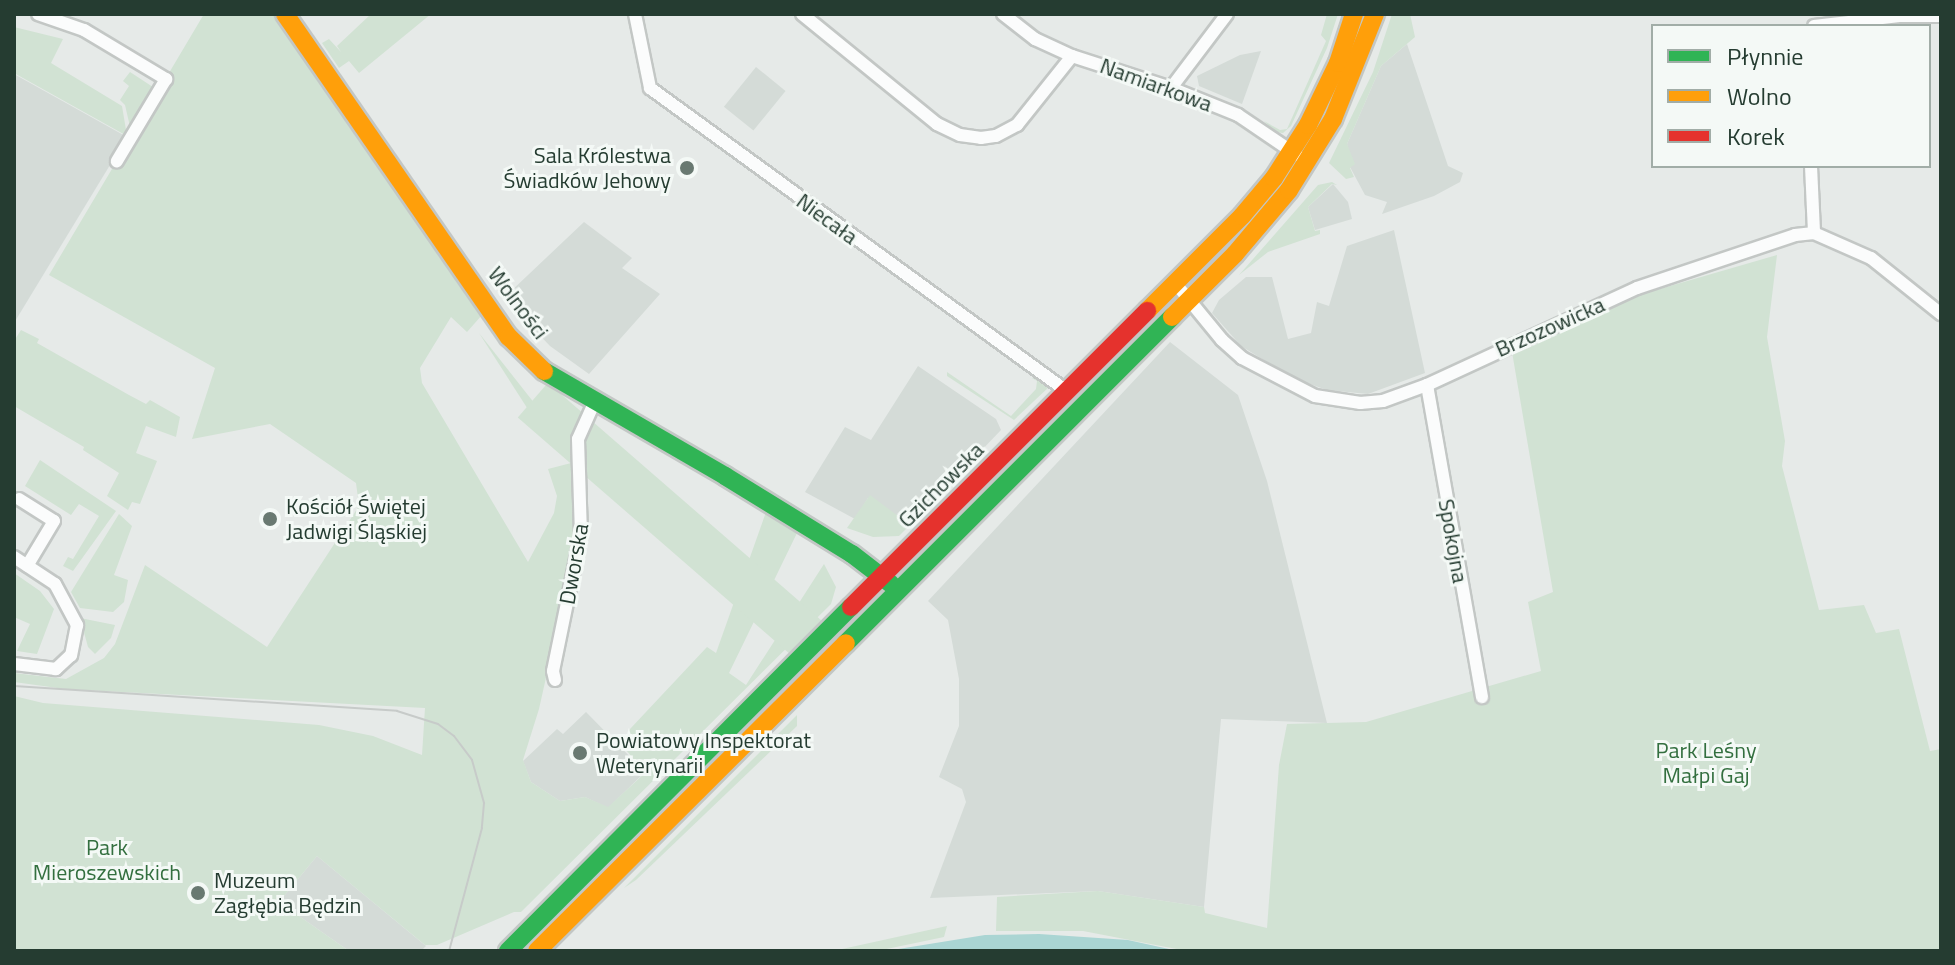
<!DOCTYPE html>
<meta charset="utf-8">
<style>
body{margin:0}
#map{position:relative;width:1955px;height:965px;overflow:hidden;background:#e6eae8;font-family:"Titillium Web",sans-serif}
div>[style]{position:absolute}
.built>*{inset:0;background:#d4dbd7;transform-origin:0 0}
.green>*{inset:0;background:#d1e2d3;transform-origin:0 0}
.water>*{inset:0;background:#aad5d3}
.roads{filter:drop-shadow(2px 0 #c3c7c5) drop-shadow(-2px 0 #c3c7c5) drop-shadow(0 2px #c3c7c5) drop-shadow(0 -2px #c3c7c5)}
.street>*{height:12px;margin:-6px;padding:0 6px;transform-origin:6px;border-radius:6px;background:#fbfcfc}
.fast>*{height:18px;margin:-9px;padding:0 9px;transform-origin:9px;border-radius:9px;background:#30b455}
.slow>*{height:18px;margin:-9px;padding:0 9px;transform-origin:9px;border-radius:9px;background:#ff9f0a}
.jam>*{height:18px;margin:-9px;padding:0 9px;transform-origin:9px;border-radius:9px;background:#e5322d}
.tram>*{height:2px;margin:-1px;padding:0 1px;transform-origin:1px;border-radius:1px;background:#c7cbc9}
.dots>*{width:22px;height:22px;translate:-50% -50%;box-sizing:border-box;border:4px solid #f4f9f6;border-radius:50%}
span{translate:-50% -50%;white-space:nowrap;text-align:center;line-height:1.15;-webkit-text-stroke:6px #f4f9f6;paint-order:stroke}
.street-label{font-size:22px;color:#253c31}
.poi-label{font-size:22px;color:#253c31}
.right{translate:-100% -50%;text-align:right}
.left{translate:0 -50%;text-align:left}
.park-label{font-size:22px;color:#336f3f}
.frame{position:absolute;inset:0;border:16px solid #253c31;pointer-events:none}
.legend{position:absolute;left:1651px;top:24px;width:280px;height:144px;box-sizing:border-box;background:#f4f9f6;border:2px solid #a1ada7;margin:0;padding:10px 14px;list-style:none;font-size:24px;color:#253c31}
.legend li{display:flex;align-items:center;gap:16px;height:40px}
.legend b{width:40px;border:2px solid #a1ada7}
</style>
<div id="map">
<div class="built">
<i style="clip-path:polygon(1407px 44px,1448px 166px,1463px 173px,1460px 182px,1434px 196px,1382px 214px,1387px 202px,1365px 195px,1350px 167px,1347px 144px,1381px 66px)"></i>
<i style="clip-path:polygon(1261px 51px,1242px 104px,1199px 86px,1197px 76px,1240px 55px)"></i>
<i style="left:756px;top:67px;width:38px;height:51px;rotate:39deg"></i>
<i style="clip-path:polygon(14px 74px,127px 137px,14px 323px)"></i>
<i style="clip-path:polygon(1333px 184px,1348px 202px,1352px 219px,1315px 230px,1308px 207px)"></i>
<i style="clip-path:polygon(584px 222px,632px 258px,622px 268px,660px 294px,589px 374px,550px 346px,525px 320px,509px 293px)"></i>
<i style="clip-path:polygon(1394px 230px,1425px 373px,1368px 394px,1327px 390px,1293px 378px,1241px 346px,1212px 313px,1219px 300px,1246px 277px,1272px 277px,1288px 339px,1311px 333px,1317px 302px,1329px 306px,1347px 246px)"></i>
<i style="clip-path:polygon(1170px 342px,1238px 395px,1267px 481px,1327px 723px,1221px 719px,1204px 907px,1098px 891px,930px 898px,966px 802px,962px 789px,939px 777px,959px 726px,959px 679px,948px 620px,928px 601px)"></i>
<i style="clip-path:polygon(918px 366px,996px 419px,1001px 430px,910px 525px,868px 498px,855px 519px,805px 492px,845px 427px,871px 440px)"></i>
<i style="clip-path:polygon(586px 712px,645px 772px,608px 808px,585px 797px,560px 801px,531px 782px,523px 761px,557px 729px,563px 734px)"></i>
<i style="clip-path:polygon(317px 856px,426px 946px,421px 951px,349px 951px,279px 902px)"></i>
</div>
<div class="green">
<i style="clip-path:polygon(204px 14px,274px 14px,280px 20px,482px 315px,467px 332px,451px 317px,420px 368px,422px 383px,528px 562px,554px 513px,557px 496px,548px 469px,575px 462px,578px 534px,539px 709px,523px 760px,531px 782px,560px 801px,585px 797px,608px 807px,645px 773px,622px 745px,630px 729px,707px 647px,716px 653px,766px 512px,797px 533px,729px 673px,746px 685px,824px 564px,836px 587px,831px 604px,521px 912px,514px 912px,437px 945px,425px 945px,317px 856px,279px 902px,349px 951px,14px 951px,14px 696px,43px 703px,319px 725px,373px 736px,422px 755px,425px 708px,65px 689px,14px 682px,14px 673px,66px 679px,104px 658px,115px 644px,145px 565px,267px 647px,359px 506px,356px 483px,270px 424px,192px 439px,215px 368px,49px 275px)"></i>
<i style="clip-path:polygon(371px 14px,431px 14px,359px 73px,349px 61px,339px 68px,322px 43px,329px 39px,341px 52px,337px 46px)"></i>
<i style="clip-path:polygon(1327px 14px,1338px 14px,1327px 48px,1291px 126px,1283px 133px,1275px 132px,1264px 121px,1280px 130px,1287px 129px,1326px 41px,1321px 35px)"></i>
<i style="clip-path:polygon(1392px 14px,1410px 14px,1415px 37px,1381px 66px,1347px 144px,1355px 164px,1350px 168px,1354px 177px,1346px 179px,1329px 163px,1373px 72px)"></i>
<i style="clip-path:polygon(14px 27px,63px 39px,51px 63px,122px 106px,127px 136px,14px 73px)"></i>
<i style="clip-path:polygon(130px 72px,156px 89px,131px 131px,125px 105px,120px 100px,129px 86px,123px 81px)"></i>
<i style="clip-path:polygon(1332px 182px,1337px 185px,1332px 184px,1308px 207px,1315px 231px,1320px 230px,1320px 234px,1268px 252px,1239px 275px,1318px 185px)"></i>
<i style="clip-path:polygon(1777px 255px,1767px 337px,1785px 441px,1782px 466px,1819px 610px,1864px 605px,1876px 633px,1899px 629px,1930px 751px,1941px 749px,1941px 951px,1187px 951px,1083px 931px,996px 931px,997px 897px,1098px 891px,1204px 907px,1205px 913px,1267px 928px,1279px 765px,1287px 724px,1366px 722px,1541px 671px,1528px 602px,1553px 592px,1512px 352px,1632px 297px)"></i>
<i style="clip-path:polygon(21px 330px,39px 339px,37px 343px,129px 395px,146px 404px,150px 400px,180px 417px,176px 437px,146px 426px,136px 453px,157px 461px,140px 504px,132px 502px,128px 510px,107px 496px,119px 473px,83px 450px,84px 447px,14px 406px,14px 341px)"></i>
<i style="clip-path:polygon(479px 333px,535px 404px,561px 448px,549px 442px)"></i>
<i style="clip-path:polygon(947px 372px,1011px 416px,1036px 389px,1037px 381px,1032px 378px,1036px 376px,1050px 386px,1014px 420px,947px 376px)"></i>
<i style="clip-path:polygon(40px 460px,116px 511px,73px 571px,63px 566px,68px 557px,73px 559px,99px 516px,79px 504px,71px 515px,25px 486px)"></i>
<i style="clip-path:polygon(870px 495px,910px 525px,899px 536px,873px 537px,847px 528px)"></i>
<i style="clip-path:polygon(119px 514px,132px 526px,114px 575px,128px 580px,124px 602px,113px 612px,80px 608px,71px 592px)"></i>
<i style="clip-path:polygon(14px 573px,40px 591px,54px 609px,37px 654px,17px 651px,30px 624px,14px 617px)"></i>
<i style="clip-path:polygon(80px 618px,115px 625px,111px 638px,95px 654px,88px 647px)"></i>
<i style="left:837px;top:634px;width:46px;height:383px;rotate:131deg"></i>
<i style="clip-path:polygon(797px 715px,797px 726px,636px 880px,624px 888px)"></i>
<i style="clip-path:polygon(947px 926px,944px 937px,877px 951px,833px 951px)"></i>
</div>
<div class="water">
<i style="clip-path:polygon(1039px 934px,1128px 940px,1178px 951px,886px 951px,985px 935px)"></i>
</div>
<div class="roads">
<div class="street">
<i style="left:38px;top:14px;width:49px;rotate:19.2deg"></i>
<i style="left:84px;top:30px;width:96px;rotate:30.9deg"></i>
<i style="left:166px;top:79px;width:96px;rotate:120.9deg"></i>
<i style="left:635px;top:14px;width:76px;rotate:78.5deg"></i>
<i style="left:650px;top:88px;width:517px;rotate:36.03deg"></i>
<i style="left:802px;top:14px;width:174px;rotate:39.2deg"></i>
<i style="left:937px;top:124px;width:25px;rotate:26deg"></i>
<i style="left:960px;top:135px;width:21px;rotate:8deg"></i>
<i style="left:981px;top:138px;width:15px;rotate:-8deg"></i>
<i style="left:996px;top:136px;width:24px;rotate:-28deg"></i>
<i style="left:1017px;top:125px;width:88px;rotate:-51.4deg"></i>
<i style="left:1003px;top:14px;width:41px;rotate:38deg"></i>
<i style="left:1035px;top:39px;width:41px;rotate:24.7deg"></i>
<i style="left:1072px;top:56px;width:104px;rotate:17.9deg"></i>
<i style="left:1171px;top:88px;width:72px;rotate:21.9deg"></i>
<i style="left:1238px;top:115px;width:71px;rotate:34.1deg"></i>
<i style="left:1814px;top:26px;width:88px;rotate:-6.6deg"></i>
<i style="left:1901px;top:16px;width:40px"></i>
<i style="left:1171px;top:88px;width:93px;rotate:-52.9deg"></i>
<i style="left:1811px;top:166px;width:67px;rotate:87.4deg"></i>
<i style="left:1176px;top:284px;width:72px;rotate:50.6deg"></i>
<i style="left:1222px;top:340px;width:27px;rotate:42deg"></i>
<i style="left:1242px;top:358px;width:82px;rotate:27.5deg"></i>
<i style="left:1315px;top:396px;width:46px;rotate:8.8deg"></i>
<i style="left:1360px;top:403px;width:23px;rotate:-5deg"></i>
<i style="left:1383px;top:401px;width:47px;rotate:-20deg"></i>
<i style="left:1427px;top:385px;width:231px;rotate:-24.8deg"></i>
<i style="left:1637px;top:288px;width:167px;rotate:-18.5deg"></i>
<i style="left:1795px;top:235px;width:19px;rotate:-6deg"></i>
<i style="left:1814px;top:233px;width:62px;rotate:23.7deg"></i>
<i style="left:1871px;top:258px;width:90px;rotate:38.7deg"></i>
<i style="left:1427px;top:385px;width:317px;rotate:80deg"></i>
<i style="left:19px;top:499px;width:41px;rotate:32.2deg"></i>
<i style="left:54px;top:521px;width:52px;rotate:121deg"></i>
<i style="left:14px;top:557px;width:49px;rotate:33.4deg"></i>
<i style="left:55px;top:584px;width:47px;rotate:61.8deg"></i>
<i style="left:77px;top:625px;width:31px;rotate:101deg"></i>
<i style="left:71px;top:655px;width:21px;rotate:137deg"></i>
<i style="left:56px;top:669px;width:42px;rotate:-173.2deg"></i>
<i style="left:555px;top:680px;width:9px;rotate:-103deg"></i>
<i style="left:553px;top:671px;width:139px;rotate:-78.4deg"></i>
<i style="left:581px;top:535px;width:96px;rotate:-91.8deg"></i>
<i style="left:578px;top:439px;width:42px;rotate:-65.9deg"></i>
</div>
<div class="fast">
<i style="left:544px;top:371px;width:209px;rotate:30.1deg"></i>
<i style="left:725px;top:476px;width:149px;rotate:31.6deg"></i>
<i style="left:852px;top:554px;width:49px;rotate:37.6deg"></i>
<i style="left:846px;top:643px;width:461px;rotate:-45deg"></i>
<i style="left:508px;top:951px;width:486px;rotate:-45.1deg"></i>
</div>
<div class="slow">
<i style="left:285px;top:14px;width:393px;rotate:55.3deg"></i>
<i style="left:509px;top:337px;width:49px;rotate:44.2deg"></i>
<i style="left:1147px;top:311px;width:134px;rotate:-45deg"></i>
<i style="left:1242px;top:216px;width:50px;rotate:-49.9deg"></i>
<i style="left:1274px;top:178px;width:63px;rotate:-57.3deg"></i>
<i style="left:1308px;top:125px;width:69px;rotate:-64.2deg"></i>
<i style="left:1338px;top:63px;width:52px;rotate:-71.9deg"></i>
<i style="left:1172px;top:317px;width:89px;rotate:-45deg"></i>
<i style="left:1235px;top:254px;width:84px;rotate:-49.8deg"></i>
<i style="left:1289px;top:190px;width:84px;rotate:-58.2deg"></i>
<i style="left:1333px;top:119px;width:113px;rotate:-68.2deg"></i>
<i style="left:537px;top:951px;width:436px;rotate:-44.9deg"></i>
</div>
<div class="jam">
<i style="left:851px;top:607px;width:419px;rotate:-45deg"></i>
</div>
</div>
<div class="tram">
<i style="left:14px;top:686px;width:384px;rotate:3.7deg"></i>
<i style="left:397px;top:711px;width:43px;rotate:17.6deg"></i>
<i style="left:438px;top:724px;width:20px;rotate:37deg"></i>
<i style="left:454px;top:736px;width:30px;rotate:53deg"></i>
<i style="left:472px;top:760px;width:45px;rotate:74.4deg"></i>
<i style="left:484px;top:803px;width:25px;rotate:95deg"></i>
<i style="left:482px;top:828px;width:127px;rotate:105deg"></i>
</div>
<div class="dots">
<i style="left:687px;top:168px;background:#697971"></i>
<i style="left:270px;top:519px;background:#697971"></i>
<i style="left:580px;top:753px;background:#697971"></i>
<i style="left:198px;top:893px;background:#697971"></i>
</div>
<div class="street-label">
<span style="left:1156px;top:85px;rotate:20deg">Namiarkowa</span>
<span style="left:827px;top:219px;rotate:36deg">Niecała</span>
<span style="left:518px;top:303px;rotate:53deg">Wolności</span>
<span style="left:1550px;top:327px;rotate:-24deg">Brzozowicka</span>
<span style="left:941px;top:485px;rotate:-45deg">Gzichowska</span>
<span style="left:1453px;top:541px;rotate:80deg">Spokojna</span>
<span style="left:574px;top:564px;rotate:-80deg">Dworska</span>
</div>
<div class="poi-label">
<span class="right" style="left:671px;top:168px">Sala Królestwa<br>Świadków Jehowy</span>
<span class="left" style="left:286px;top:519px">Kościół Świętej<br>Jadwigi Śląskiej</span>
<span class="left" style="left:596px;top:753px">Powiatowy Inspektorat<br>Weterynarii</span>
<span class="left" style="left:214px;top:893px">Muzeum<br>Zagłębia Będzin</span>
</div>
<div class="park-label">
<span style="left:1706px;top:763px">Park Leśny<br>Małpi Gaj</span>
<span style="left:107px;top:860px">Park<br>Mieroszewskich</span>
</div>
<div class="frame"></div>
<ul class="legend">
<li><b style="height:10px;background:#30b455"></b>Płynnie</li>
<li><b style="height:10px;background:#ff9f0a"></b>Wolno</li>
<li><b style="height:10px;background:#e5322d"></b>Korek</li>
</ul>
</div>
